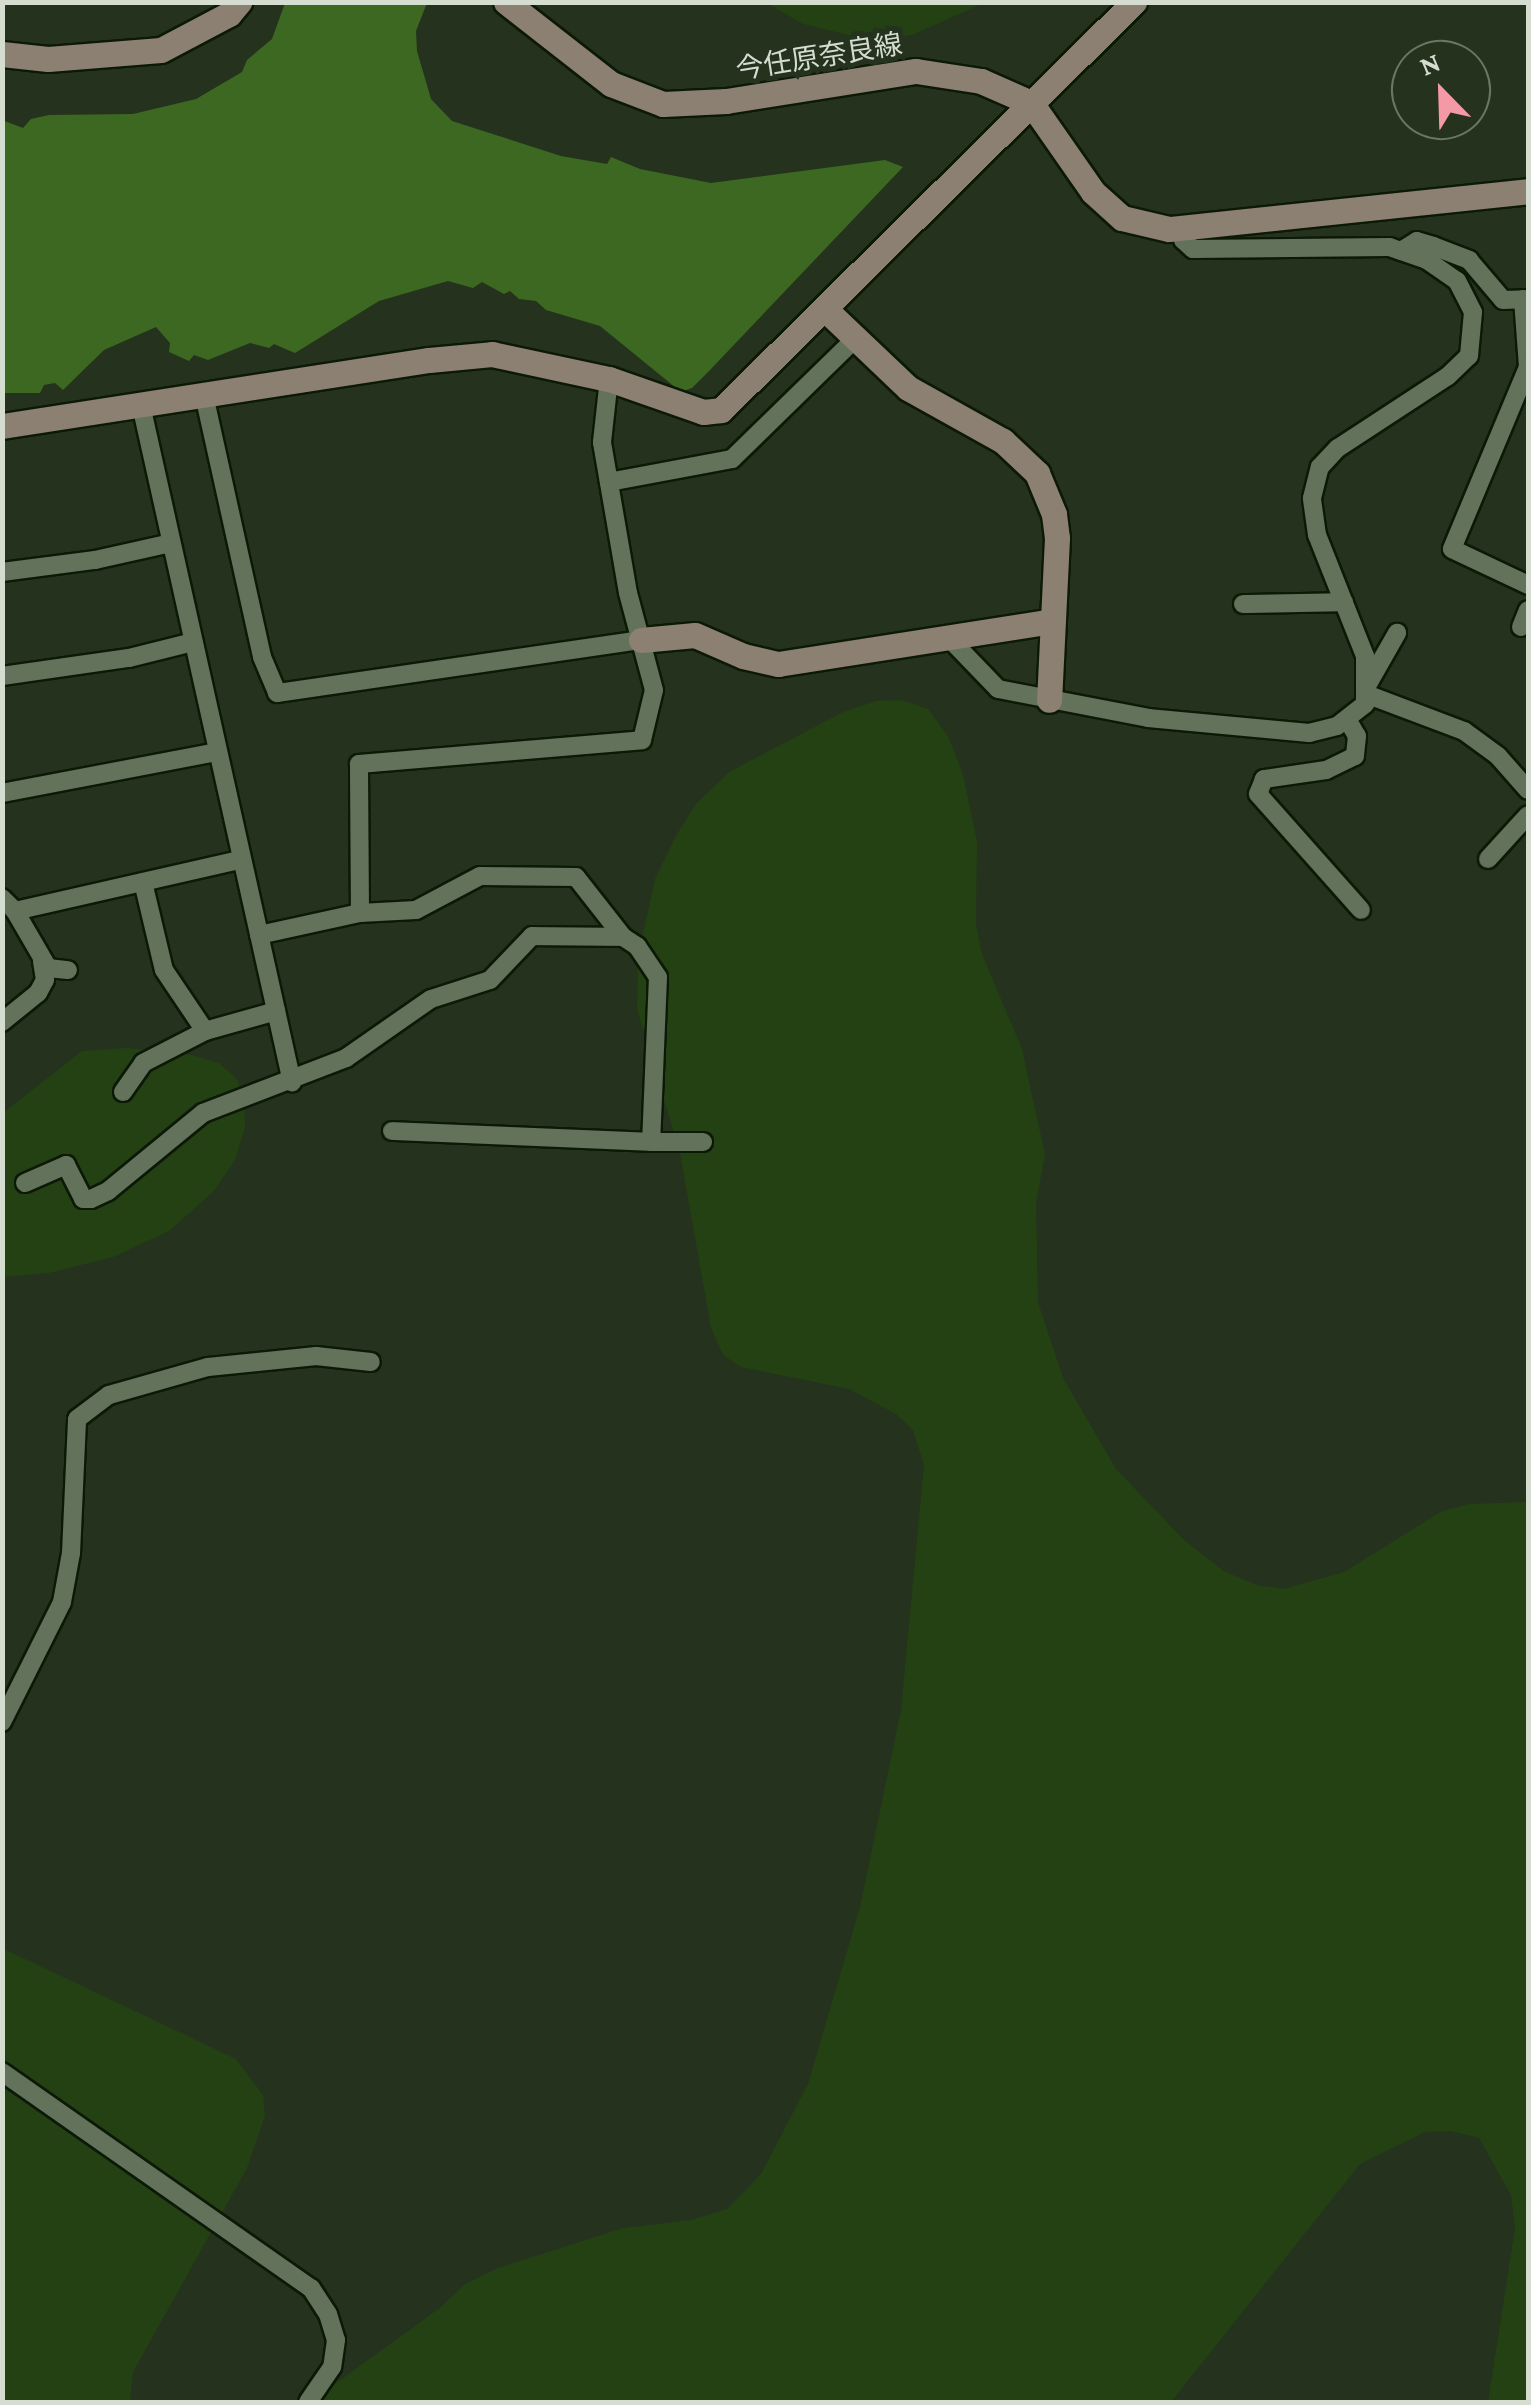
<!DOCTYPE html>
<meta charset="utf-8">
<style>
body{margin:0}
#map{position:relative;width:1531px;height:2405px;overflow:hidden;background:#24321e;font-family:"Crimson Pro","Noto Sans JP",serif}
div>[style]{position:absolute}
.green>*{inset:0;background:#244113}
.water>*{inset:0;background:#3c6821}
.roads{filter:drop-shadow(2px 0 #0d1907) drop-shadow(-2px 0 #0d1907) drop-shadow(0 2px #0d1907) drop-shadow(0 -2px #0d1907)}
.street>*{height:18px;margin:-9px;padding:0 9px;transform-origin:9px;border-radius:9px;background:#62725b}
.secondary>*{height:25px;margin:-12.5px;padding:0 12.5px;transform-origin:12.5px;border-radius:12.5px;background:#8c8073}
span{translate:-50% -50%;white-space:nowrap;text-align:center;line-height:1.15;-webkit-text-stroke:10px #24321e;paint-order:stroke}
.street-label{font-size:28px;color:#d5ddd1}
.frame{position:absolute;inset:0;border:5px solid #d5ddd1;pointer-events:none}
.north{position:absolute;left:1391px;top:40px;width:100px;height:100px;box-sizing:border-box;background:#24321e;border:2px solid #6b7666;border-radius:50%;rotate:337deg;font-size:28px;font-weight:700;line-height:40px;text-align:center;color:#d5ddd1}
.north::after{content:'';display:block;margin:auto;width:35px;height:45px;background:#f49aa6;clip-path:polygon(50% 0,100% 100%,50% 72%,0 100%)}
</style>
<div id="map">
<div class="green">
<i style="clip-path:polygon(767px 3px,984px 3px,912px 35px,891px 38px,857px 37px,803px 24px)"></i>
<i style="clip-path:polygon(901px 700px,928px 709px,948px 736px,963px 775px,977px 841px,976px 925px,982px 954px,1022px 1049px,1045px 1154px,1036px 1203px,1038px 1302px,1063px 1378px,1116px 1469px,1185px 1541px,1224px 1571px,1257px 1585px,1284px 1589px,1344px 1572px,1442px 1511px,1470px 1504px,1528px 1502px,1528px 2402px,1488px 2402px,1515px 2228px,1511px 2195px,1479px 2138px,1451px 2131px,1425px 2132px,1360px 2164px,1171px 2402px,321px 2402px,328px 2389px,441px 2307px,465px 2284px,498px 2268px,623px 2228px,691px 2220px,727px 2209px,761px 2174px,808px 2084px,860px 1907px,901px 1710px,924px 1465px,913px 1430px,896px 1414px,849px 1389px,741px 1367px,723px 1355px,711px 1328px,680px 1153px,637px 1009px,638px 956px,655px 879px,677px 834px,696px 804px,729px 772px,843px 712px,876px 701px)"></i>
<i style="clip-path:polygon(126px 1048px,184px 1053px,219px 1063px,236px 1078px,244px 1097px,245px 1127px,235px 1160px,214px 1191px,169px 1231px,113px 1257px,49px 1273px,3px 1277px,3px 1113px,82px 1051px)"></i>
<i style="clip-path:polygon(2px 1948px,236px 2059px,263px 2095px,265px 2116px,247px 2168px,133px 2372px,130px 2402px,3px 2402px)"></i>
</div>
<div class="water">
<i style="clip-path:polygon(285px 3px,427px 3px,416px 31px,417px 51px,431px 99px,452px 121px,561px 156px,607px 164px,611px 157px,640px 169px,711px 183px,885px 160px,903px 167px,710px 370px,692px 388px,681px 392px,600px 326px,546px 310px,536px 301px,519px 299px,510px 291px,504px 294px,482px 282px,473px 288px,448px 281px,379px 301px,295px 353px,274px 344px,269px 348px,250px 343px,208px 360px,194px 355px,189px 361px,169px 352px,170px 343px,156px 327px,104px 350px,63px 390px,55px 383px,44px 385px,40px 393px,3px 393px,2px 120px,23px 128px,31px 119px,49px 115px,133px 114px,196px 99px,242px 72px,247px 60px,272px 39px)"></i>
</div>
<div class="roads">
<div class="street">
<i style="left:1401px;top:251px;width:19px;rotate:-32deg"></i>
<i style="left:1417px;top:241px;width:17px;rotate:17deg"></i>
<i style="left:1433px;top:246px;width:39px;rotate:21deg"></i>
<i style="left:1469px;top:260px;width:52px;rotate:49.6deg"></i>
<i style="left:1503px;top:300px;width:25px;rotate:-2deg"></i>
<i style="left:1523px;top:299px;width:68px;rotate:85.8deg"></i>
<i style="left:1528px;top:367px;width:197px;rotate:112.7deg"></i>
<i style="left:1452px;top:549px;width:84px;rotate:25.3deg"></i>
<i style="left:204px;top:395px;width:268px;rotate:77.5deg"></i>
<i style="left:262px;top:657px;width:39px;rotate:67deg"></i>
<i style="left:277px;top:693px;width:368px;rotate:-8.3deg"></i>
<i style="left:141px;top:405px;width:694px;rotate:77.43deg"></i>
<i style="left:609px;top:482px;width:125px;rotate:-10.6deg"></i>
<i style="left:732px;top:459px;width:173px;rotate:-44.3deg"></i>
<i style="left:2px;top:572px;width:94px;rotate:-7.4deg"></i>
<i style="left:95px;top:560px;width:78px;rotate:-12.6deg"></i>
<i style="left:1243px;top:604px;width:101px;rotate:-1.1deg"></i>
<i style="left:1521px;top:627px;width:18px;rotate:-68deg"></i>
<i style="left:948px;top:637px;width:72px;rotate:46.1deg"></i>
<i style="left:998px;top:689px;width:153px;rotate:10.9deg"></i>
<i style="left:1148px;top:718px;width:162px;rotate:5.3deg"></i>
<i style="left:1309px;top:733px;width:29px;rotate:-14deg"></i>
<i style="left:1337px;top:726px;width:36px;rotate:-38deg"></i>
<i style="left:1365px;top:704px;width:48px;rotate:-90deg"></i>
<i style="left:1365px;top:656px;width:130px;rotate:-111.6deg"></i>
<i style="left:1317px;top:535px;width:37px;rotate:-98deg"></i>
<i style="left:1312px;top:498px;width:32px;rotate:-76deg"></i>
<i style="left:1320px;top:467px;width:26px;rotate:-47deg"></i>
<i style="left:1338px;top:448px;width:131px;rotate:-33.2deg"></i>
<i style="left:1448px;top:376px;width:29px;rotate:-44deg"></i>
<i style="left:1469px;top:356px;width:44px;rotate:-84.8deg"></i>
<i style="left:1473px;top:312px;width:35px;rotate:-117deg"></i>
<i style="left:1457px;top:281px;width:37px;rotate:-145deg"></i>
<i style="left:1427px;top:260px;width:39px;rotate:-161deg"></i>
<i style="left:1390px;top:247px;width:197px;rotate:179.4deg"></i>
<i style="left:1193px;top:249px;width:13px;rotate:-138deg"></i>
<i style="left:1183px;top:240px;width:13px;rotate:-99deg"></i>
<i style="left:2px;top:676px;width:128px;rotate:-8.1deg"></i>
<i style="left:129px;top:658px;width:66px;rotate:-14deg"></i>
<i style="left:1368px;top:684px;width:59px;rotate:-60.4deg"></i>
<i style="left:1366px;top:694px;width:105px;rotate:20.7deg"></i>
<i style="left:1464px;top:731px;width:42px;rotate:36.3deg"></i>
<i style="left:1498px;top:756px;width:45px;rotate:48.6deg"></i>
<i style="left:1347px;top:719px;width:20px;rotate:60deg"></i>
<i style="left:1357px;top:736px;width:20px;rotate:96deg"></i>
<i style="left:1355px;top:756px;width:32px;rotate:154deg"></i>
<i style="left:1326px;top:770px;width:63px;rotate:171.7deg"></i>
<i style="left:1264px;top:779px;width:16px;rotate:112deg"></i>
<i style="left:1258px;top:794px;width:155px;rotate:48.4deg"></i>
<i style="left:2px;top:793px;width:219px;rotate:-10.8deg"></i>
<i style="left:1488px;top:859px;width:59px;rotate:-47.7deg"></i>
<i style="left:143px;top:882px;width:90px;rotate:76.6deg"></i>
<i style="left:164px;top:970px;width:73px;rotate:56.1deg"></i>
<i style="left:205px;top:1031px;width:74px;rotate:-15.7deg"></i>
<i style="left:2px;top:898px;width:18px;rotate:45deg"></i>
<i style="left:15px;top:911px;width:231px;rotate:-12.8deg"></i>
<i style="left:15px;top:911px;width:66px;rotate:59.9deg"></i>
<i style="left:48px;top:968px;width:20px;rotate:6deg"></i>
<i style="left:360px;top:913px;width:56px;rotate:-3.1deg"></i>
<i style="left:416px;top:910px;width:72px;rotate:-28deg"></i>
<i style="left:480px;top:876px;width:96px;rotate:0.6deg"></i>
<i style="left:576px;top:877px;width:76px;rotate:51.9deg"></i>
<i style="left:623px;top:937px;width:17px;rotate:33deg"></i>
<i style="left:637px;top:946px;width:37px;rotate:56deg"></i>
<i style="left:658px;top:977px;width:165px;rotate:92.4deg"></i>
<i style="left:651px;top:1142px;width:52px"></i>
<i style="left:259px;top:935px;width:103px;rotate:-12.3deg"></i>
<i style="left:360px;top:913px;width:149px;rotate:-90.4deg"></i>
<i style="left:359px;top:764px;width:284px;rotate:-4.8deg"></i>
<i style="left:642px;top:740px;width:51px;rotate:-76.5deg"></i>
<i style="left:654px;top:690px;width:100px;rotate:-105deg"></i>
<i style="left:628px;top:593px;width:153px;rotate:-99.8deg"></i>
<i style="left:602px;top:442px;width:63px;rotate:-83.7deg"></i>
<i style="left:2px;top:1022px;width:46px;rotate:-38.9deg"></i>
<i style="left:38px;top:993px;width:15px;rotate:-62deg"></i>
<i style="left:45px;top:980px;width:20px;rotate:-99deg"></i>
<i style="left:123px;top:1092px;width:35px;rotate:-55deg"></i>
<i style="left:143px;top:1063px;width:70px;rotate:-27.3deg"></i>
<i style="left:392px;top:1131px;width:259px;rotate:2.4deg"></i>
<i style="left:25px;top:1183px;width:45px;rotate:-23.7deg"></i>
<i style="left:66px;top:1165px;width:38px;rotate:63deg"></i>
<i style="left:83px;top:1199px;width:8px"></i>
<i style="left:91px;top:1199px;width:19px;rotate:-25deg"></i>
<i style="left:108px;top:1191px;width:123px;rotate:-39.4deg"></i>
<i style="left:203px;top:1113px;width:153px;rotate:-21deg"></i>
<i style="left:346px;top:1058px;width:103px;rotate:-34.8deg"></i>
<i style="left:431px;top:999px;width:62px;rotate:-17.9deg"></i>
<i style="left:490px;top:980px;width:61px;rotate:-46.3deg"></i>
<i style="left:532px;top:936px;width:91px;rotate:0.6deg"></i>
<i style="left:2px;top:1722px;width:134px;rotate:-63.4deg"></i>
<i style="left:62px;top:1602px;width:50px;rotate:-79.6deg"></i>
<i style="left:71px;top:1553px;width:134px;rotate:-87.4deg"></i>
<i style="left:77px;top:1419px;width:40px;rotate:-37deg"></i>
<i style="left:109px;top:1395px;width:103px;rotate:-15.8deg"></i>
<i style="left:208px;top:1367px;width:109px;rotate:-5.8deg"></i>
<i style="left:316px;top:1356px;width:55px;rotate:6.2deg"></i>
<i style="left:2px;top:2072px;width:377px;rotate:35deg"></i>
<i style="left:311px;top:2288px;width:31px;rotate:57deg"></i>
<i style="left:328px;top:2314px;width:27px;rotate:73deg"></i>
<i style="left:336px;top:2340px;width:27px;rotate:98deg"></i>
<i style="left:332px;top:2367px;width:42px;rotate:124.4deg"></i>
</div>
<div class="secondary">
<i style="left:506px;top:2px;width:133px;rotate:38deg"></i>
<i style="left:611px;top:84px;width:56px;rotate:21deg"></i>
<i style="left:663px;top:104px;width:63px;rotate:-2.7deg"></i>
<i style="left:726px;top:101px;width:192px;rotate:-9deg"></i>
<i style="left:916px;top:71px;width:66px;rotate:8.7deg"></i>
<i style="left:981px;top:81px;width:55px;rotate:23.7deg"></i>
<i style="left:1031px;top:103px;width:108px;rotate:55.1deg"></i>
<i style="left:1093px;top:192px;width:39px;rotate:42deg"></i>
<i style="left:1122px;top:218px;width:48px;rotate:13.2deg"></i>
<i style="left:1169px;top:229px;width:361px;rotate:-6deg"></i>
<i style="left:2px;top:54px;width:46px;rotate:6.2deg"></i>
<i style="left:48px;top:59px;width:113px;rotate:-4.6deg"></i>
<i style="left:161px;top:50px;width:77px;rotate:-27.9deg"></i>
<i style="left:229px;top:14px;width:16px;rotate:-50deg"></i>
<i style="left:826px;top:310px;width:113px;rotate:43.6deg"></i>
<i style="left:908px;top:388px;width:109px;rotate:29.2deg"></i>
<i style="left:1003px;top:441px;width:47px;rotate:43.3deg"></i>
<i style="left:1037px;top:473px;width:44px;rotate:67.5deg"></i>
<i style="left:1054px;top:514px;width:24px;rotate:83deg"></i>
<i style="left:1057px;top:538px;width:162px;rotate:92.8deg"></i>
<i style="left:2px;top:426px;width:432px;rotate:-8.8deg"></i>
<i style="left:429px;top:360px;width:63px;rotate:-5.4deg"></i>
<i style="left:492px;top:354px;width:120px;rotate:12.1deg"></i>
<i style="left:609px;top:379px;width:100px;rotate:19.3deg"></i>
<i style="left:703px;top:412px;width:18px;rotate:-6deg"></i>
<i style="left:721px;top:410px;width:581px;rotate:-44.65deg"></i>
<i style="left:641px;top:640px;width:54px;rotate:-5.3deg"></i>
<i style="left:695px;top:635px;width:52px;rotate:23.6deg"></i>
<i style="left:743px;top:656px;width:36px;rotate:13deg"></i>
<i style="left:778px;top:664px;width:278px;rotate:-8.9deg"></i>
</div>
</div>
<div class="street-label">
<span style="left:819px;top:57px;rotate:-9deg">今任原奈良線</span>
</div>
<div class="frame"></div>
<div class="north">N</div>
</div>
